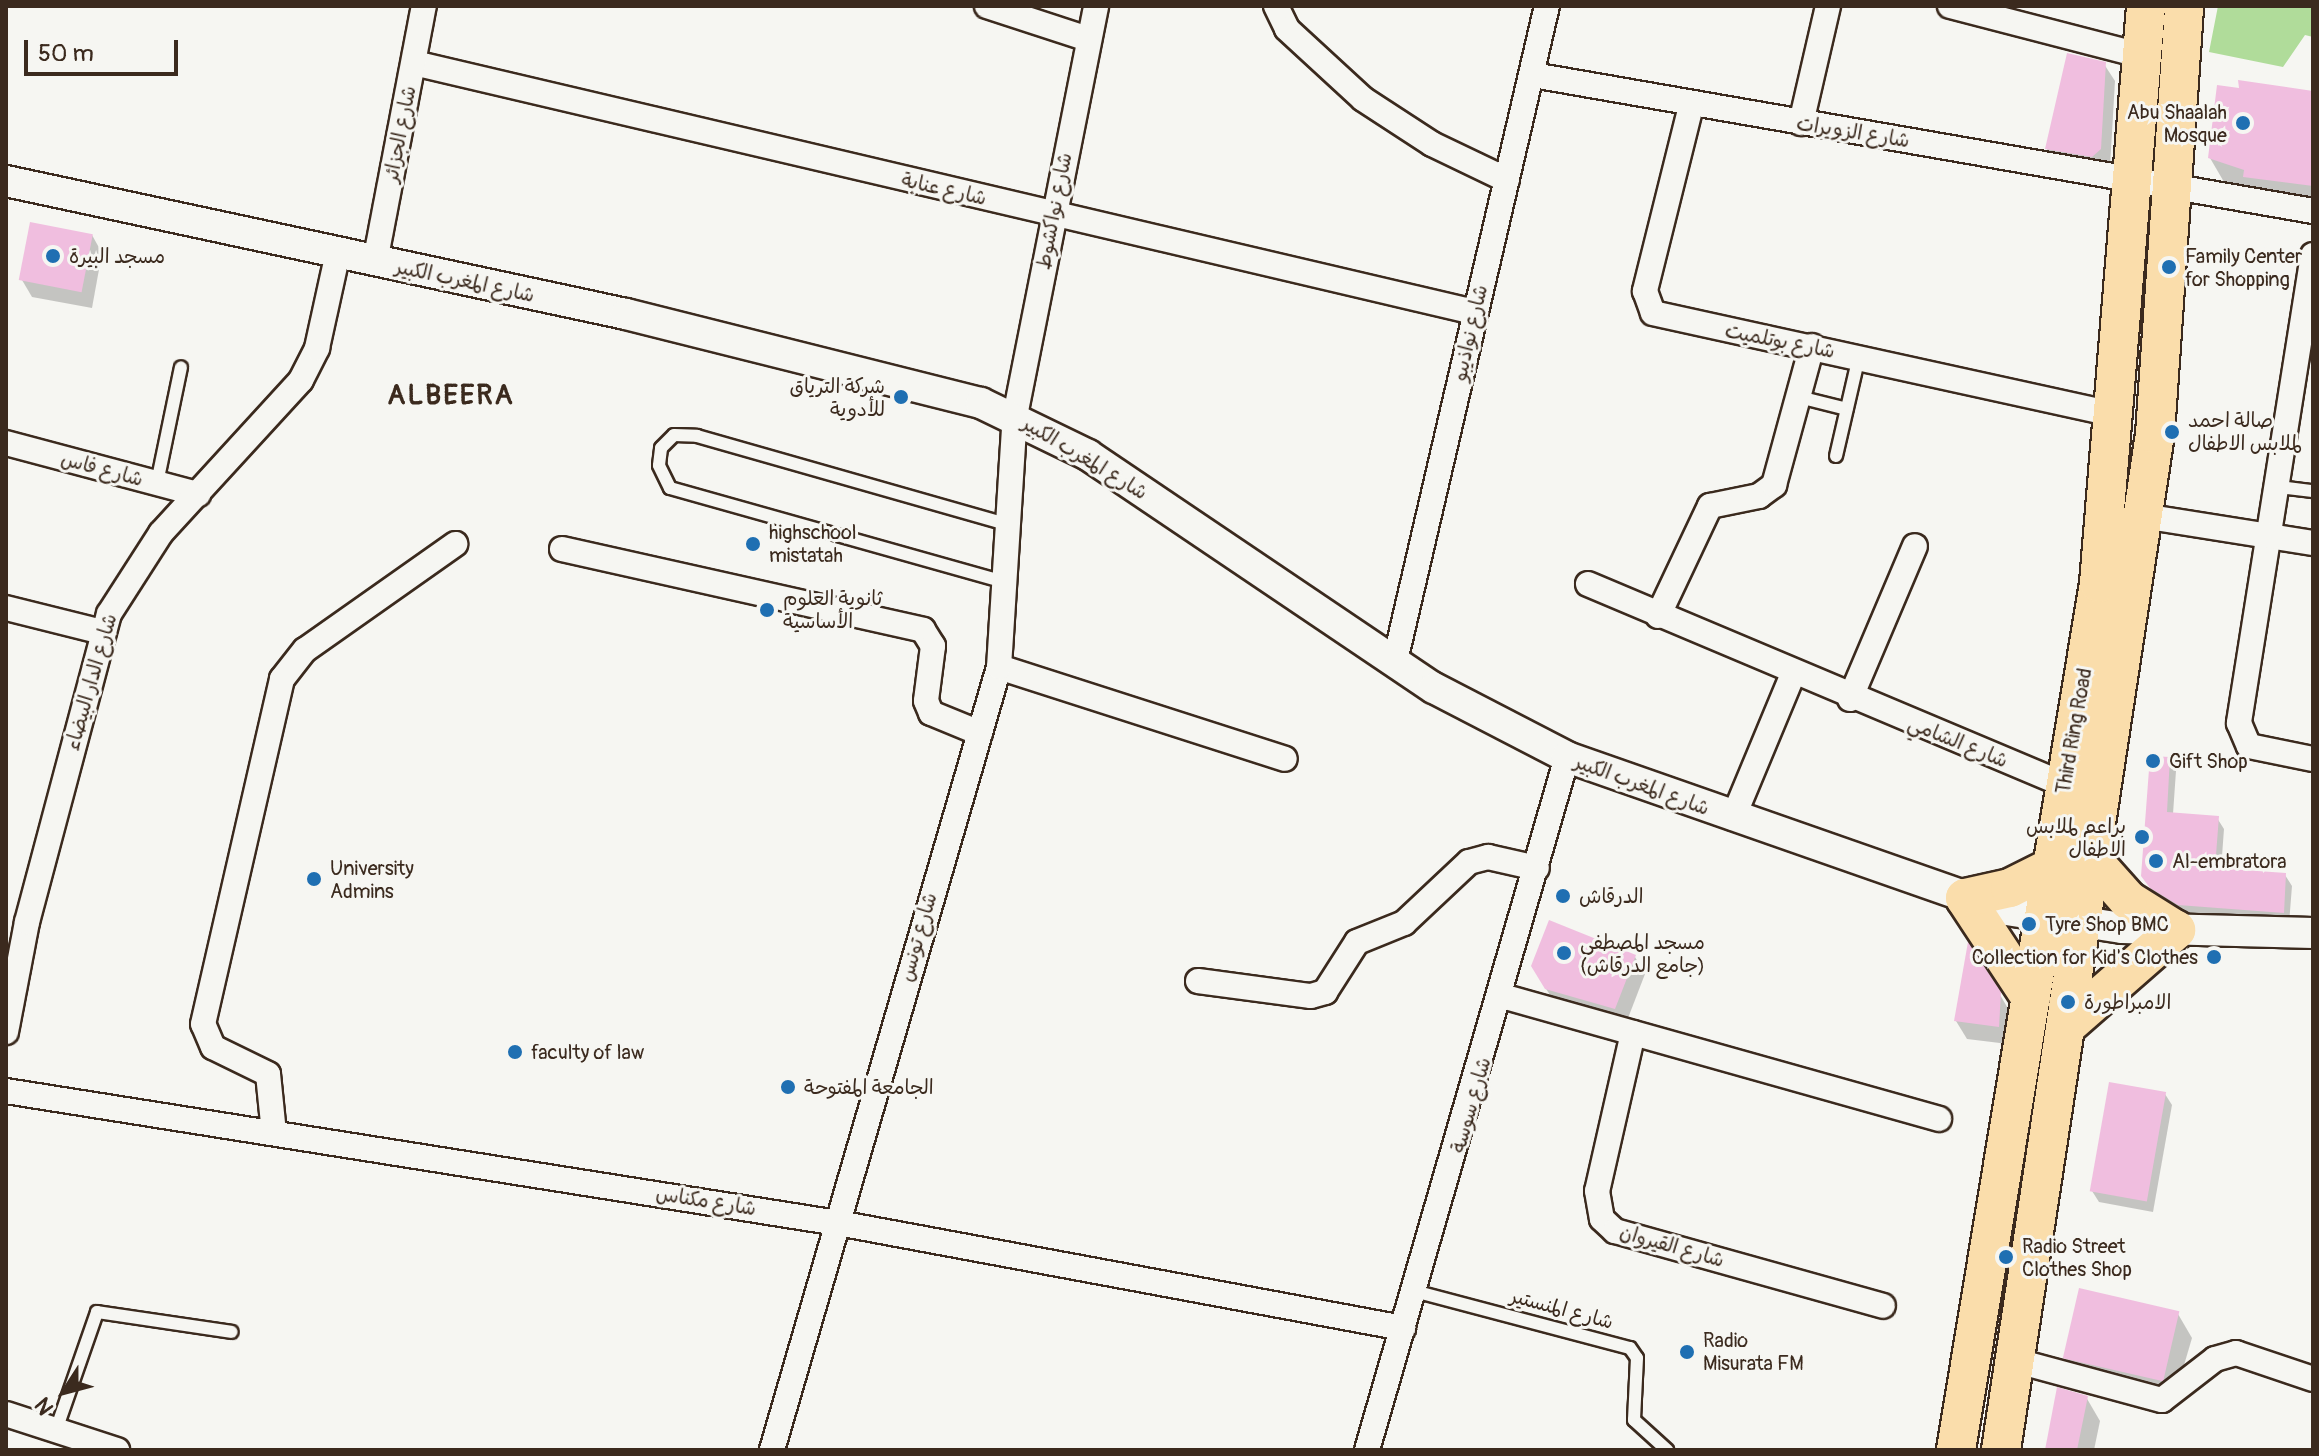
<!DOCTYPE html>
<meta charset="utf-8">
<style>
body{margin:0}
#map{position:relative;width:2319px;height:1456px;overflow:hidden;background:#f6f6f2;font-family:Pangolin,"Playpen Sans Arabic",sans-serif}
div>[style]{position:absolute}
.green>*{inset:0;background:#b0dc9a}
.shadow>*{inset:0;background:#0003}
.building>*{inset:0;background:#f0bedf;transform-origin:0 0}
.roads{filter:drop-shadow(2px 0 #3b2a1e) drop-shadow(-2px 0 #3b2a1e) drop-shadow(0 2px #3b2a1e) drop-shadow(0 -2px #3b2a1e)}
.service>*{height:12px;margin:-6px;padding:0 6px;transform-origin:6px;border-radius:6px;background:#f6f6f2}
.minor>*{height:24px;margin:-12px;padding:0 12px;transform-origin:12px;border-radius:12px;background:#f6f6f2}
.tertiary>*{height:30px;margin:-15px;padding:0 15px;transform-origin:15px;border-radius:15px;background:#f6f6f2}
.primary>*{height:38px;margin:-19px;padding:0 19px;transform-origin:19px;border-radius:19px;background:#faddab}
.dots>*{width:22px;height:22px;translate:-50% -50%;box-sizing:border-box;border:4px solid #f6f6f2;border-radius:50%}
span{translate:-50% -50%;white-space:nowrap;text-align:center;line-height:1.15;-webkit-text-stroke:6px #f6f6f2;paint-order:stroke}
.poi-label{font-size:20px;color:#3b2a1e}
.right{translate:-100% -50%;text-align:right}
.left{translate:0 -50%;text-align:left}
.street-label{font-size:20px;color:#3b2a1e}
.district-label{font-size:28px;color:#3b2a1e;font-weight:700;letter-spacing:2px}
.frame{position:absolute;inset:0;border:8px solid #3b2a1e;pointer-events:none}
.north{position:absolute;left:24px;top:1352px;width:80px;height:80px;-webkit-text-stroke:6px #f6f6f2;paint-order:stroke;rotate:234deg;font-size:22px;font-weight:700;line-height:32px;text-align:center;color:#3b2a1e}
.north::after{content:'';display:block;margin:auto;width:28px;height:36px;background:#3b2a1e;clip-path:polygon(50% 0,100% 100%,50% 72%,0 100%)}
.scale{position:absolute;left:24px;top:40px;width:154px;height:36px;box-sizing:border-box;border:4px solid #3b2a1e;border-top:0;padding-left:10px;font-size:24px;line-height:28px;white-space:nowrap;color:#3b2a1e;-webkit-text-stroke:6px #f6f6f2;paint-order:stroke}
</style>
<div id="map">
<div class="green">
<i style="clip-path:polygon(2218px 6px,2313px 6px,2313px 37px,2305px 35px,2283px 67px,2209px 52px)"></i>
</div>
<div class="shadow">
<i style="clip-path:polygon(2104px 64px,2115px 81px,2110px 167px,2057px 166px,2047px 149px)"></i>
<i style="clip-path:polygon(2313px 93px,2313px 207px,2224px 182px,2210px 158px)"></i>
<i style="clip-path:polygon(92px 235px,102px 253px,92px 308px,32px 297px,22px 280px)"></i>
<i style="clip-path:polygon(2169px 759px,2176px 771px,2173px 814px,2217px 818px,2224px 829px,2221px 870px,2285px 875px,2292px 886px,2289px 924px,2186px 916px,2158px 899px,2150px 888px)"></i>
<i style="clip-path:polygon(1635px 957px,1645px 974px,1625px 1026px,1557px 1006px,1543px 984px)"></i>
<i style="clip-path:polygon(1999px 993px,2010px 1012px,2008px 1044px,1967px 1039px,1956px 1021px)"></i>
<i style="clip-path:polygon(2165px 1094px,2172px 1105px,2153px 1212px,2099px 1202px,2092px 1191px)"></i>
<i style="clip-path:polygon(2178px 1314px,2192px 1338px,2172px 1406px,2078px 1381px,2065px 1357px)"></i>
<i style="clip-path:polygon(2086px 1397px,2100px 1421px,2094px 1450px,2047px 1450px)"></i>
</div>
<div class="building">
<i style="clip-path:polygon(2067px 53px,2106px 62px,2101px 149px,2092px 157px,2045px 149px)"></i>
<i style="clip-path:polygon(2238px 80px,2313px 91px,2313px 186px,2243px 177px,2244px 170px,2208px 158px,2217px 85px,2239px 88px)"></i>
<i style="left:30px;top:222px;width:64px;height:59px;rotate:11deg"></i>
<i style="clip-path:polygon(2150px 756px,2170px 757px,2167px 812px,2219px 816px,2215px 868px,2286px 873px,2284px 913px,2178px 905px,2150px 888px,2141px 876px)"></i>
<i style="clip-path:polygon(1549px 920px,1636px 955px,1615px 1009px,1545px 989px,1531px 966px)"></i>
<i style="clip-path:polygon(1968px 942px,2001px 992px,1999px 1027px,1954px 1021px)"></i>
<i style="left:2109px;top:1082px;width:58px;height:111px;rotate:10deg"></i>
<i style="left:2079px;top:1288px;width:103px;height:72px;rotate:13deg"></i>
<i style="clip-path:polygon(2057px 1387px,2088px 1396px,2077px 1450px,2045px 1450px)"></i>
</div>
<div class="roads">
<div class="service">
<i style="left:1799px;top:397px;width:49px;rotate:14deg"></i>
<i style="left:1836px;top:456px;width:103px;rotate:-77deg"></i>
<i style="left:157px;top:483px;width:118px;rotate:-78.3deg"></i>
<i style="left:2279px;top:487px;width:34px;rotate:7deg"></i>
<i style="left:1008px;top:583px;width:351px;rotate:-164.3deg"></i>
<i style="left:670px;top:488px;width:25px;rotate:-116deg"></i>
<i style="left:659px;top:465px;width:17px;rotate:-83deg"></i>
<i style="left:661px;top:448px;width:18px;rotate:-45deg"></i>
<i style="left:674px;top:435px;width:23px;rotate:2deg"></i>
<i style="left:697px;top:436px;width:325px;rotate:15.9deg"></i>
<i style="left:1414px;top:1291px;width:223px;rotate:14.8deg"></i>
<i style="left:1630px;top:1348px;width:12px;rotate:55deg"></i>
<i style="left:1637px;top:1358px;width:62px;rotate:92.8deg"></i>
<i style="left:1634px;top:1420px;width:45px;rotate:42.3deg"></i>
<i style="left:56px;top:1430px;width:125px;rotate:-70.8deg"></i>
<i style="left:97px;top:1312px;width:136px;rotate:8.4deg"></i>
</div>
<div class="minor">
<i style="left:987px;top:6px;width:106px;rotate:18.1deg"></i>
<i style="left:1276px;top:6px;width:25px;rotate:64deg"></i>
<i style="left:1287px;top:29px;width:103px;rotate:42.6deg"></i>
<i style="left:1363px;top:99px;width:82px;rotate:33.1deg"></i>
<i style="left:1432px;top:144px;width:83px;rotate:25.6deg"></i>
<i style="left:1950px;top:6px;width:199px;rotate:14.5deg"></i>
<i style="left:414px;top:63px;width:1089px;rotate:13.22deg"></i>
<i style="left:1533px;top:75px;width:792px;rotate:9.89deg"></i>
<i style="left:1691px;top:106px;width:191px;rotate:104deg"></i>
<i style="left:1645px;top:291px;width:23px;rotate:70deg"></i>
<i style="left:1653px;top:313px;width:475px;rotate:12.4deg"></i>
<i style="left:1801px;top:123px;width:120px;rotate:-77deg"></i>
<i style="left:2313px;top:255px;width:474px;rotate:99deg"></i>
<i style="left:2239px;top:723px;width:25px;rotate:67deg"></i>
<i style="left:2249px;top:746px;width:65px;rotate:11.5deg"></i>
<i style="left:375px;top:262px;width:261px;rotate:-79.2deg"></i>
<i style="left:6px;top:443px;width:199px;rotate:14.9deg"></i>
<i style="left:2143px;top:516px;width:172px;rotate:9deg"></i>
<i style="left:562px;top:549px;width:370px;rotate:12.6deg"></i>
<i style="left:923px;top:630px;width:19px;rotate:58deg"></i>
<i style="left:933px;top:646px;width:55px;rotate:97.3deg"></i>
<i style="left:926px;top:701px;width:13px;rotate:67deg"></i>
<i style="left:931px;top:713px;width:53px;rotate:22.2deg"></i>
<i style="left:1588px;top:584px;width:518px;rotate:22.85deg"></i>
<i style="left:6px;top:608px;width:99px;rotate:14deg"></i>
<i style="left:1658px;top:616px;width:122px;rotate:-64.7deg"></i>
<i style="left:1710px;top:506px;width:50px;rotate:-11.5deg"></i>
<i style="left:1759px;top:496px;width:19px;rotate:-36deg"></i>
<i style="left:1774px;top:485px;width:144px;rotate:-74.7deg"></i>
<i style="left:1395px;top:661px;width:672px;rotate:-76.94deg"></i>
<i style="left:999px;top:667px;width:300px;rotate:17.8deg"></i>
<i style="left:1850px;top:699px;width:166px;rotate:-67deg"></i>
<i style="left:1733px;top:818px;width:154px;rotate:-67.4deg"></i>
<i style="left:1198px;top:981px;width:114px;rotate:7.6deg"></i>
<i style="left:1311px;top:996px;width:15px;rotate:-16deg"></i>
<i style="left:1325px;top:992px;width:59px;rotate:-57.4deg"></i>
<i style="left:1357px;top:942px;width:51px;rotate:-22deg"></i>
<i style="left:1404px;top:923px;width:89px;rotate:-43.2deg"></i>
<i style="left:1469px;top:862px;width:20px;rotate:-15deg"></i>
<i style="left:1488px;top:857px;width:50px;rotate:12.7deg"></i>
<i style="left:1502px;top:996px;width:454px;rotate:15.7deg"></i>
<i style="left:6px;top:1032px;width:112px;rotate:-79.2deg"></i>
<i style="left:27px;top:922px;width:319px;rotate:-75.1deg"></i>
<i style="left:109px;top:614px;width:96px;rotate:-57.3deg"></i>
<i style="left:161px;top:533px;width:207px;rotate:-47.5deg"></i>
<i style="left:301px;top:380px;width:36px;rotate:-63deg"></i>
<i style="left:317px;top:348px;width:93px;rotate:-77.6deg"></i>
<i style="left:1633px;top:1033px;width:162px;rotate:102.8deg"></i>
<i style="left:1597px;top:1191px;width:28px;rotate:80deg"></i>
<i style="left:1602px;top:1219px;width:18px;rotate:43deg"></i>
<i style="left:1615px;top:1231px;width:278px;rotate:15.6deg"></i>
<i style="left:6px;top:1091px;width:842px;rotate:9.02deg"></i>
<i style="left:838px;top:1223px;width:575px;rotate:10.53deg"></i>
<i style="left:274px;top:1133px;width:59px;rotate:-95.8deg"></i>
<i style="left:268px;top:1074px;width:61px;rotate:-153.9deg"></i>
<i style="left:213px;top:1047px;width:25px;rotate:-113deg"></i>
<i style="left:203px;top:1024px;width:354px;rotate:-77.1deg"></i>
<i style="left:282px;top:679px;width:37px;rotate:-52deg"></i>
<i style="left:305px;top:650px;width:184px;rotate:-35.2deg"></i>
<i style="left:2017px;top:1361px;width:150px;rotate:15.1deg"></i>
<i style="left:2162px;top:1400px;width:67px;rotate:-37.7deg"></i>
<i style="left:2215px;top:1359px;width:22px;rotate:-16deg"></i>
<i style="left:2236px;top:1353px;width:81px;rotate:18.7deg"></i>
<i style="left:6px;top:1414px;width:117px;rotate:18deg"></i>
<i style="left:772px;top:1450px;width:815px;rotate:-73.83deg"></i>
<i style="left:999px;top:667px;width:252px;rotate:-86.4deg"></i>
<i style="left:1015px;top:416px;width:418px;rotate:-78.8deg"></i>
<i style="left:1367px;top:1450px;width:721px;rotate:-73.9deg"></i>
</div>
<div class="tertiary">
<i style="left:6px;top:181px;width:634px;rotate:12.11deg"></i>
<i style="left:626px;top:314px;width:366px;rotate:14.1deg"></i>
<i style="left:981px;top:403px;width:119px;rotate:25.9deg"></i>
<i style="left:1088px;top:455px;width:417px;rotate:34deg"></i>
<i style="left:1434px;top:688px;width:150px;rotate:27.4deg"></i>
<i style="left:1567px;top:757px;width:459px;rotate:19.3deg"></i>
<i style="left:2000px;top:909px;width:123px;rotate:8.9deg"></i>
<i style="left:2122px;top:928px;width:191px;rotate:1.5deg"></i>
</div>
<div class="primary">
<i style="left:1965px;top:898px;width:120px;rotate:56.6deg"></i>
<i style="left:1965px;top:898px;width:46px;rotate:-12.5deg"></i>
<i style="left:2010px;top:888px;width:47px;rotate:-26.6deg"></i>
<i style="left:2071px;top:1022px;width:140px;rotate:-41.2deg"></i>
<i style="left:2176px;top:930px;width:57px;rotate:-148deg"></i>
<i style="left:2128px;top:900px;width:50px;rotate:-131.7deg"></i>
<i style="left:1956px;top:1450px;width:879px;rotate:-80.63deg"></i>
<i style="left:2099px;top:583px;width:579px;rotate:-85.34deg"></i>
<i style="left:2001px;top:1450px;width:1028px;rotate:-81.38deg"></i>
<i style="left:2155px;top:434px;width:429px;rotate:-86.1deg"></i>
</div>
</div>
<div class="dots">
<i style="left:2243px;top:123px;background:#1f6fb2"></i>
<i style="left:53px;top:256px;background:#1f6fb2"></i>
<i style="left:2169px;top:267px;background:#1f6fb2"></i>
<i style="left:901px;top:397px;background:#1f6fb2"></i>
<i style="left:2172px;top:432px;background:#1f6fb2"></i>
<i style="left:753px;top:544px;background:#1f6fb2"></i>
<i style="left:767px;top:610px;background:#1f6fb2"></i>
<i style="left:2153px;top:761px;background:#1f6fb2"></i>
<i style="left:2142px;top:837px;background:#1f6fb2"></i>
<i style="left:2156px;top:861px;background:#1f6fb2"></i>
<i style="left:314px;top:879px;background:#1f6fb2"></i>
<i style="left:1563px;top:896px;background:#1f6fb2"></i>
<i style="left:2029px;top:924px;background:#1f6fb2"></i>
<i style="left:1564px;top:953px;background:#1f6fb2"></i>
<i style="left:2214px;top:957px;background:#1f6fb2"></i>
<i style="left:2068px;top:1002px;background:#1f6fb2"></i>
<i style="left:515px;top:1052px;background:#1f6fb2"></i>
<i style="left:788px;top:1087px;background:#1f6fb2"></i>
<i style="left:2006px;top:1257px;background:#1f6fb2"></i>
<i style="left:1687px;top:1352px;background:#1f6fb2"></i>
</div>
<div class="poi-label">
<span class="right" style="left:2227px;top:124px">Abu Shaalah<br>Mosque</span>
<span class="left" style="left:69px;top:256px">مسجد البيرة</span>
<span class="left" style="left:2185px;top:268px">Family Center<br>for Shopping</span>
<span class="right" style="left:885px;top:398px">شركة الترياق<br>للأدوية</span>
<span class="left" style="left:2188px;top:432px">صالة احمد<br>لملابس الاطفال</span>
<span class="left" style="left:769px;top:544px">highschool<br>mistatah</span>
<span class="left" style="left:783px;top:610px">ثانوية العلوم<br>الأساسية</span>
<span class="left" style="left:2169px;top:761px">Gift Shop</span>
<span class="right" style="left:2126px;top:838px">براعم لملابس<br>الاطفال</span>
<span class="left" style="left:2172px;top:861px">Al-embratora</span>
<span class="left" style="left:330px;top:880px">University<br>Admins</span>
<span class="left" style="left:1579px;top:896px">الدرقاش</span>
<span class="left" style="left:2045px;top:924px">Tyre Shop BMC</span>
<span class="left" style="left:1580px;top:954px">مسجد المصطفى<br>(جامع الدرقاش)</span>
<span class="right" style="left:2198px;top:957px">Collection for Kid's Clothes</span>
<span class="left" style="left:2084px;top:1002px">الامبراطورة</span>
<span class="left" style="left:531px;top:1052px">faculty of law</span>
<span class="left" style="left:804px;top:1087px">الجامعة المفتوحة</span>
<span class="left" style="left:2022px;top:1258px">Radio Street<br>Clothes Shop</span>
<span class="left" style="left:1703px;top:1352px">Radio<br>Misurata FM</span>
</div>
<div class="street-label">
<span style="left:1853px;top:132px;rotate:9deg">شارع الزويرات</span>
<span style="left:400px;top:134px;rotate:-79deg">شارع الجزائر</span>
<span style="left:944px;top:189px;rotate:13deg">شارع عنابة</span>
<span style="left:1054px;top:211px;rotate:-79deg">شارع نواكشوط</span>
<span style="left:465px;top:281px;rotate:12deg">شارع المغرب الكبير</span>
<span style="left:1470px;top:333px;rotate:-77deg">شارع نواذيبو</span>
<span style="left:1780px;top:341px;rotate:11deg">شارع بوتلميت</span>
<span style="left:1085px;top:458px;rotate:31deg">شارع المغرب الكبير</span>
<span style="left:102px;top:469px;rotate:15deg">شارع فاس</span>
<span style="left:91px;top:682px;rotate:-74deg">شارع الدار البيضاء</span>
<span style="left:2074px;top:731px;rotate:-80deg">Third Ring Road</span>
<span style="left:1958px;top:742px;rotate:22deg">شارع الشامي</span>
<span style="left:1642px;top:785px;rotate:20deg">شارع المغرب الكبير</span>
<span style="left:918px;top:937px;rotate:-74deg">شارع تونس</span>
<span style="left:1471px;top:1105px;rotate:-74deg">شارع سوسة</span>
<span style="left:706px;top:1201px;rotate:9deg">شارع مكناس</span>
<span style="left:1672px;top:1246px;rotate:16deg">شارع القيروان</span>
<span style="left:1562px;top:1309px;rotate:15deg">شارع المنستير</span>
</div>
<div class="district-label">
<span style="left:451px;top:396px">ALBEERA</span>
</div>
<div class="frame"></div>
<div class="north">N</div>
<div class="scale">50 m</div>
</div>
